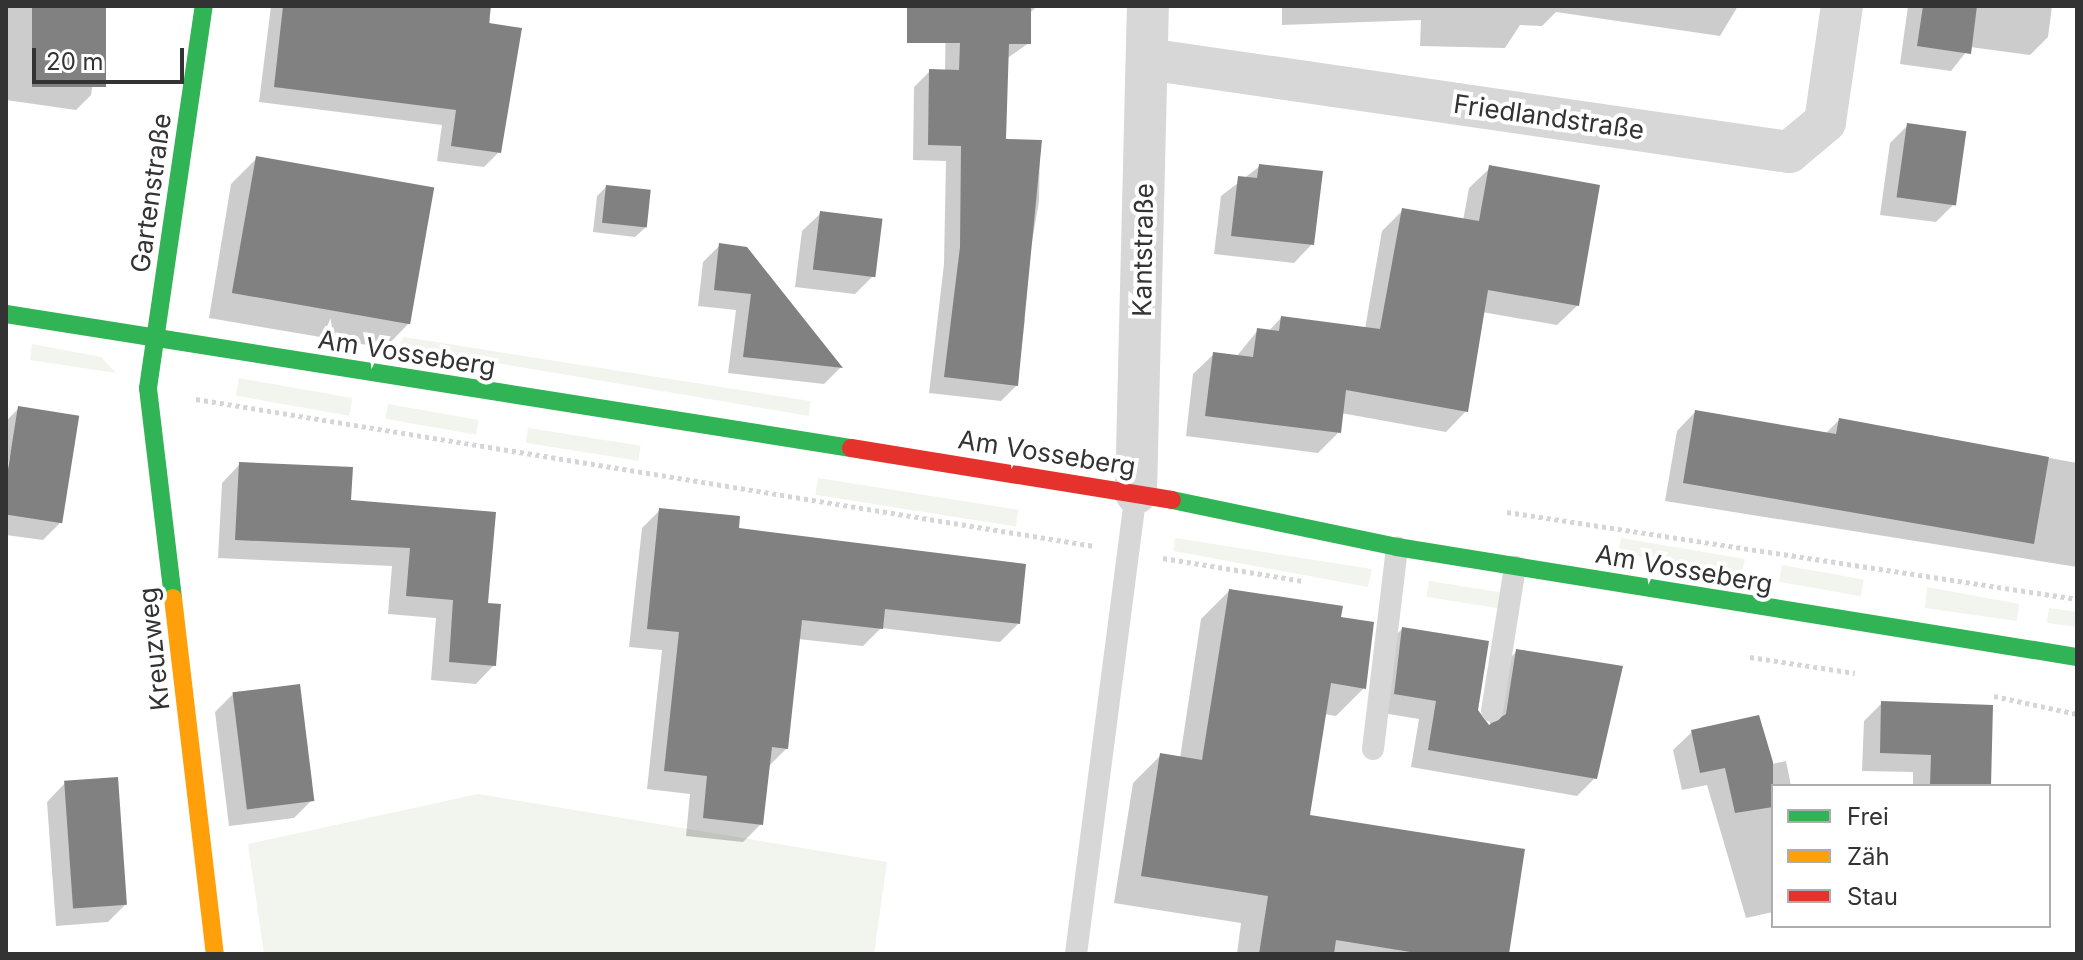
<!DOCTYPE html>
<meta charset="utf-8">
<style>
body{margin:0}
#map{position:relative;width:2083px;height:960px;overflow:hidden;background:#fff;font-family:Inter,sans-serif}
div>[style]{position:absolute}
.green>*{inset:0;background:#f1f5ed;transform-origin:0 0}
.shadow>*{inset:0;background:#0003}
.building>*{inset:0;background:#818181;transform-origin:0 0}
.path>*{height:5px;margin-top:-2.5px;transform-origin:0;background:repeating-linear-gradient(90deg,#d6d6d6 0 4px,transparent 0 8px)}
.lane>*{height:22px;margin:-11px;padding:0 11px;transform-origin:11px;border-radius:11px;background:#d7d7d7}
.street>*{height:42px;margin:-21px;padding:0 21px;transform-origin:21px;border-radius:21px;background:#d7d7d7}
.fast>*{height:18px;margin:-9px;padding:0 9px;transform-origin:9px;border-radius:9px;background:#30b455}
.slow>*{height:18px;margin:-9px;padding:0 9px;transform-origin:9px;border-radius:9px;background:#ff9f0a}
.jam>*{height:18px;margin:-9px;padding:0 9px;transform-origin:9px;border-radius:9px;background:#e5322d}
span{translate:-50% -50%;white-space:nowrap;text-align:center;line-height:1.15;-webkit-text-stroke:8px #fff;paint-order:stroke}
.street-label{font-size:26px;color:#333}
.frame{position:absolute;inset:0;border:8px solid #333;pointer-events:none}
.legend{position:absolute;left:1771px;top:784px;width:280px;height:144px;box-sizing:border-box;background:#fff;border:2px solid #adadad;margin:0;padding:10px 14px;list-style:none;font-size:24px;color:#333}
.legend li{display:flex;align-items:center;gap:16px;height:40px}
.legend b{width:40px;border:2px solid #adadad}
.scale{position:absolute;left:32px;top:48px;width:152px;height:36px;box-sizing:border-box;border:4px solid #333;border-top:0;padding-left:10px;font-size:24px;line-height:28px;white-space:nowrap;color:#333;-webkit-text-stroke:6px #fff;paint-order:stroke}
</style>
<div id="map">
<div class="green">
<i style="clip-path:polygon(404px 337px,810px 401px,809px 416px,426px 351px,399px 344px)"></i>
<i style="clip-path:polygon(32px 344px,101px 357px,116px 373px,30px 360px)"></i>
<i style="left:239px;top:378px;width:115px;height:18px;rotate:10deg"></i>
<i style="left:388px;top:404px;width:92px;height:15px;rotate:10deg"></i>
<i style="left:528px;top:428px;width:114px;height:15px;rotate:9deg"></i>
<i style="left:818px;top:478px;width:203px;height:17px;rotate:9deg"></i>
<i style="clip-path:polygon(1175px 538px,1372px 569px,1368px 587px,1174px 551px)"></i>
<i style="clip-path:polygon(1621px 538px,1745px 559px,1741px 576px,1618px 552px)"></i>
<i style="left:1782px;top:565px;width:83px;height:17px;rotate:10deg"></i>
<i style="left:1429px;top:581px;width:74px;height:16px;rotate:9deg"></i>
<i style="clip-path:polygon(1927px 587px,2019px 604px,2017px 621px,1925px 608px)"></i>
<i style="left:2049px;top:608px;width:28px;height:15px;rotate:8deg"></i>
<i style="clip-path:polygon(478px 794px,887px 862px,874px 954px,264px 954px,248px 844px)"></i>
</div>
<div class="shadow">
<i style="clip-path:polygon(6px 6px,104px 6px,91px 95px,76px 110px,6px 100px)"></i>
<i style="clip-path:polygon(271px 6px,489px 6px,499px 152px,484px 167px,437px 161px,442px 125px,259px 102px)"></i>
<i style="clip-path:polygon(946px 6px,1037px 6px,1029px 14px,1029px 43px,1006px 59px,1004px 141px,1040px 142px,1039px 201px,1019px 319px,1025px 319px,1017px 385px,1001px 401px,929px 393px,944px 264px,946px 161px,913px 160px,914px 87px,930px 71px,945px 72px)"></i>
<i style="clip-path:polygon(1282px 6px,1738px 6px,1720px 36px,1556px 12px,1542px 26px,1520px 25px,1505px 48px,1420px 46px,1421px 20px,1282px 25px)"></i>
<i style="clip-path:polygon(1908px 6px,2052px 6px,2048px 37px,2030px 55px,1970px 47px,1951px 71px,1900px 64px)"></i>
<i style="clip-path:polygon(1908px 125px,1954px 204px,1936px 222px,1880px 215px,1890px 143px)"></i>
<i style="clip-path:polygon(257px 158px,410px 322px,385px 348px,209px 318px,231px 184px)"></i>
<i style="clip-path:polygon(1260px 166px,1312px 244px,1294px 263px,1214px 254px,1221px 196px)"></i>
<i style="clip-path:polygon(1490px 168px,1578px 305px,1557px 325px,1482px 312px,1466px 411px,1446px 432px,1341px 413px,1339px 432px,1318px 453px,1186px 436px,1193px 374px,1214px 354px,1236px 357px,1258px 330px,1268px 332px,1281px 318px,1365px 329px,1382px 231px,1403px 210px,1463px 221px,1469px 188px)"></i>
<i style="clip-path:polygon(606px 187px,645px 228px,635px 237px,593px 232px,597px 196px)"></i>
<i style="clip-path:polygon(821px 213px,873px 276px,855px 294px,795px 287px,802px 231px)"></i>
<i style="clip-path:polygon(720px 245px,746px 249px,840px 368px,824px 384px,728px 373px,736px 310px,698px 306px,703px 262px)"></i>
<i style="clip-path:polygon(19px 408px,61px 522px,43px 540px,6px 535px,17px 426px,6px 473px,6px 421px)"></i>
<i style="clip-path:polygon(1695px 412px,1825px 434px,1839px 420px,2077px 463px,2077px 567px,1665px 501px,1677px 431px)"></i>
<i style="clip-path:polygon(240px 464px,349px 502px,486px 604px,494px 665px,476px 684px,431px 680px,436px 618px,388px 614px,392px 566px,218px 558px,222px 483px)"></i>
<i style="clip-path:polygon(660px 510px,737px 530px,1018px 624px,1000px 642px,881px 628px,863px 646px,798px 639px,787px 748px,767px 768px,761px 824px,743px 842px,686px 836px,690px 794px,647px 789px,662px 650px,629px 647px,642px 528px)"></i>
<i style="clip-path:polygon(1229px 591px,1339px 619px,1364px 688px,1336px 716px,1324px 714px,1308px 816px,1507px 954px,1237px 954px,1241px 923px,1114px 903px,1133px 783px,1161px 755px,1180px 758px,1201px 619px)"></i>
<i style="clip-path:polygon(1402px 629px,1489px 728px,1498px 670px,1517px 651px,1595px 778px,1577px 796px,1411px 767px,1419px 719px,1376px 712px,1384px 647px)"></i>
<i style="clip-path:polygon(233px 694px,312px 800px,294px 818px,229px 826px,215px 712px)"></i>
<i style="clip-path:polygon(1882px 703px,1989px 786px,1913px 786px,1913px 772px,1862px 771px,1864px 721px)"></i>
<i style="clip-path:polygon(1692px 732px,1767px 765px,1786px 761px,1791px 786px,1773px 786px,1773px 912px,1746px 918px,1707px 785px,1682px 790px,1673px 750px)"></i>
<i style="clip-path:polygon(65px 783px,126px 904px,108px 922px,56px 926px,47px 802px)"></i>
</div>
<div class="building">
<i style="left:32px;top:6px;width:74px;height:81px"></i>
<i style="clip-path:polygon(283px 6px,491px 6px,489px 23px,522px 28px,501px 153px,451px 146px,456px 110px,274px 87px)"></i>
<i style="clip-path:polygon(907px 6px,1031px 6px,1031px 44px,1009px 44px,1006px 139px,1042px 140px,1018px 386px,944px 377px,960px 247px,961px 146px,928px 145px,929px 69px,959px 70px,960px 43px,907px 43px)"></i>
<i style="clip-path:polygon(1923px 6px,1977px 6px,1971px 54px,1917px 46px)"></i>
<i style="left:1907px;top:123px;width:60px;height:75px;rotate:8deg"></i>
<i style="left:256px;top:156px;width:181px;height:139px;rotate:10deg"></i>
<i style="clip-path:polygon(1259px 164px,1323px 171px,1314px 245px,1231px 236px,1238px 176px,1257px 178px)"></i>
<i style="clip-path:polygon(1489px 165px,1600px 185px,1579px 306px,1488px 290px,1468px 412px,1346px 390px,1341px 433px,1205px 416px,1213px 352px,1253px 357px,1257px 328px,1279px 331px,1281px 316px,1380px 329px,1402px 208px,1479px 221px)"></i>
<i style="left:606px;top:185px;width:45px;height:38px;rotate:6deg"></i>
<i style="left:820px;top:211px;width:63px;height:59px;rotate:7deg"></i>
<i style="clip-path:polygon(719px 243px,747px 247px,843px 368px,743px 357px,751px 294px,714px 290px)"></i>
<i style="left:18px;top:406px;width:62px;height:109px;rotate:9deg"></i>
<i style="clip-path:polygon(1695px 410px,1836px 434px,1839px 418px,2049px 457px,2034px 544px,1683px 483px)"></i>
<i style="clip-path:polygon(239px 462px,353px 467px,351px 500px,496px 512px,488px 603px,501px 604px,496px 666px,449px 662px,453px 600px,406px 596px,410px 548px,235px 540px)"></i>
<i style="clip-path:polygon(659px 508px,740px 516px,739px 528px,1026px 564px,1020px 624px,885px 609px,883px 629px,802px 620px,788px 749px,772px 747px,763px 825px,703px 818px,707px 776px,664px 771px,679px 632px,647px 629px)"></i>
<i style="clip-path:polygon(1229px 589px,1343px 606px,1341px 617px,1374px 622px,1366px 689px,1331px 683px,1310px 815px,1525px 849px,1509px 954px,1423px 954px,1336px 940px,1334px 954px,1259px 954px,1268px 896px,1141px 876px,1160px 753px,1202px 760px)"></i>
<i style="clip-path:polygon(1402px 627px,1489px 641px,1478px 710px,1489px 725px,1506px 714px,1516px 649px,1623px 666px,1597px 779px,1428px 750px,1436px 701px,1394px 694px)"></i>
<i style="left:300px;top:684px;width:118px;height:68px;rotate:83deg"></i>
<i style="clip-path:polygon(1881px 701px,1993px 705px,1991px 786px,1930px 786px,1931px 755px,1880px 753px)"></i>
<i style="clip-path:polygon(1759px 715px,1773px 762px,1773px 807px,1735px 813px,1725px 768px,1700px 773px,1691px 730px)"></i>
<i style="left:118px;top:777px;width:128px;height:54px;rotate:86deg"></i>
</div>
<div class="path">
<i style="left:196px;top:399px;width:910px;rotate:9.3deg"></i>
<i style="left:1507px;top:512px;width:577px;rotate:8.68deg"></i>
<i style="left:1163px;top:558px;width:142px;rotate:9.3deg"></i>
<i style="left:1750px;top:657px;width:106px;rotate:8.7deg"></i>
<i style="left:1994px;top:696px;width:85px;rotate:12.2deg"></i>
</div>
<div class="lane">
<i style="left:1492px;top:711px;width:146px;rotate:-80.9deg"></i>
<i style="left:1373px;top:749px;width:203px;rotate:-83.2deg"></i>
<i style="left:1076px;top:954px;width:465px;rotate:-82.6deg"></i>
</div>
<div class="street">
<i style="left:1147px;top:59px;width:649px;rotate:8.24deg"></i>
<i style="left:1789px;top:152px;width:47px;rotate:-39.8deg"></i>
<i style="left:1825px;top:122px;width:117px;rotate:-81.7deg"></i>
<i style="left:1136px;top:493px;width:487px;rotate:-88.6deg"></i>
</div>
<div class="fast">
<i style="left:6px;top:314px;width:856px;rotate:9.01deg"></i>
<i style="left:1172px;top:500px;width:230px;rotate:11.8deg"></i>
<i style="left:1397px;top:547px;width:689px;rotate:9.19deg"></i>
<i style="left:173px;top:598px;width:211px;rotate:-96.8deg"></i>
<i style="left:148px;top:388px;width:386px;rotate:-81.7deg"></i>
</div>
<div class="slow">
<i style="left:173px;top:598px;width:358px;rotate:83.3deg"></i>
</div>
<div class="jam">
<i style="left:851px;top:448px;width:325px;rotate:9.2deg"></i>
</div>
<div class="street-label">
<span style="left:1549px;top:117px;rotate:8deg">Friedlandstraße</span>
<span style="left:151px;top:193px;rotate:-82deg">Gartenstraße</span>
<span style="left:1143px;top:250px;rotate:-89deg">Kantstraße</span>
<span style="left:407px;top:353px;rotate:9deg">Am Vosseberg</span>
<span style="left:1047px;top:453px;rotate:9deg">Am Vosseberg</span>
<span style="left:1684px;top:569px;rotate:10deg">Am Vosseberg</span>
<span style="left:154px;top:649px;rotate:-96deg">Kreuzweg</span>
</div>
<div class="frame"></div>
<ul class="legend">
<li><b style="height:10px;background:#30b455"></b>Frei</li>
<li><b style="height:10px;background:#ff9f0a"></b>Zäh</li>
<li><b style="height:10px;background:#e5322d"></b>Stau</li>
</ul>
<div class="scale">20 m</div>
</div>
